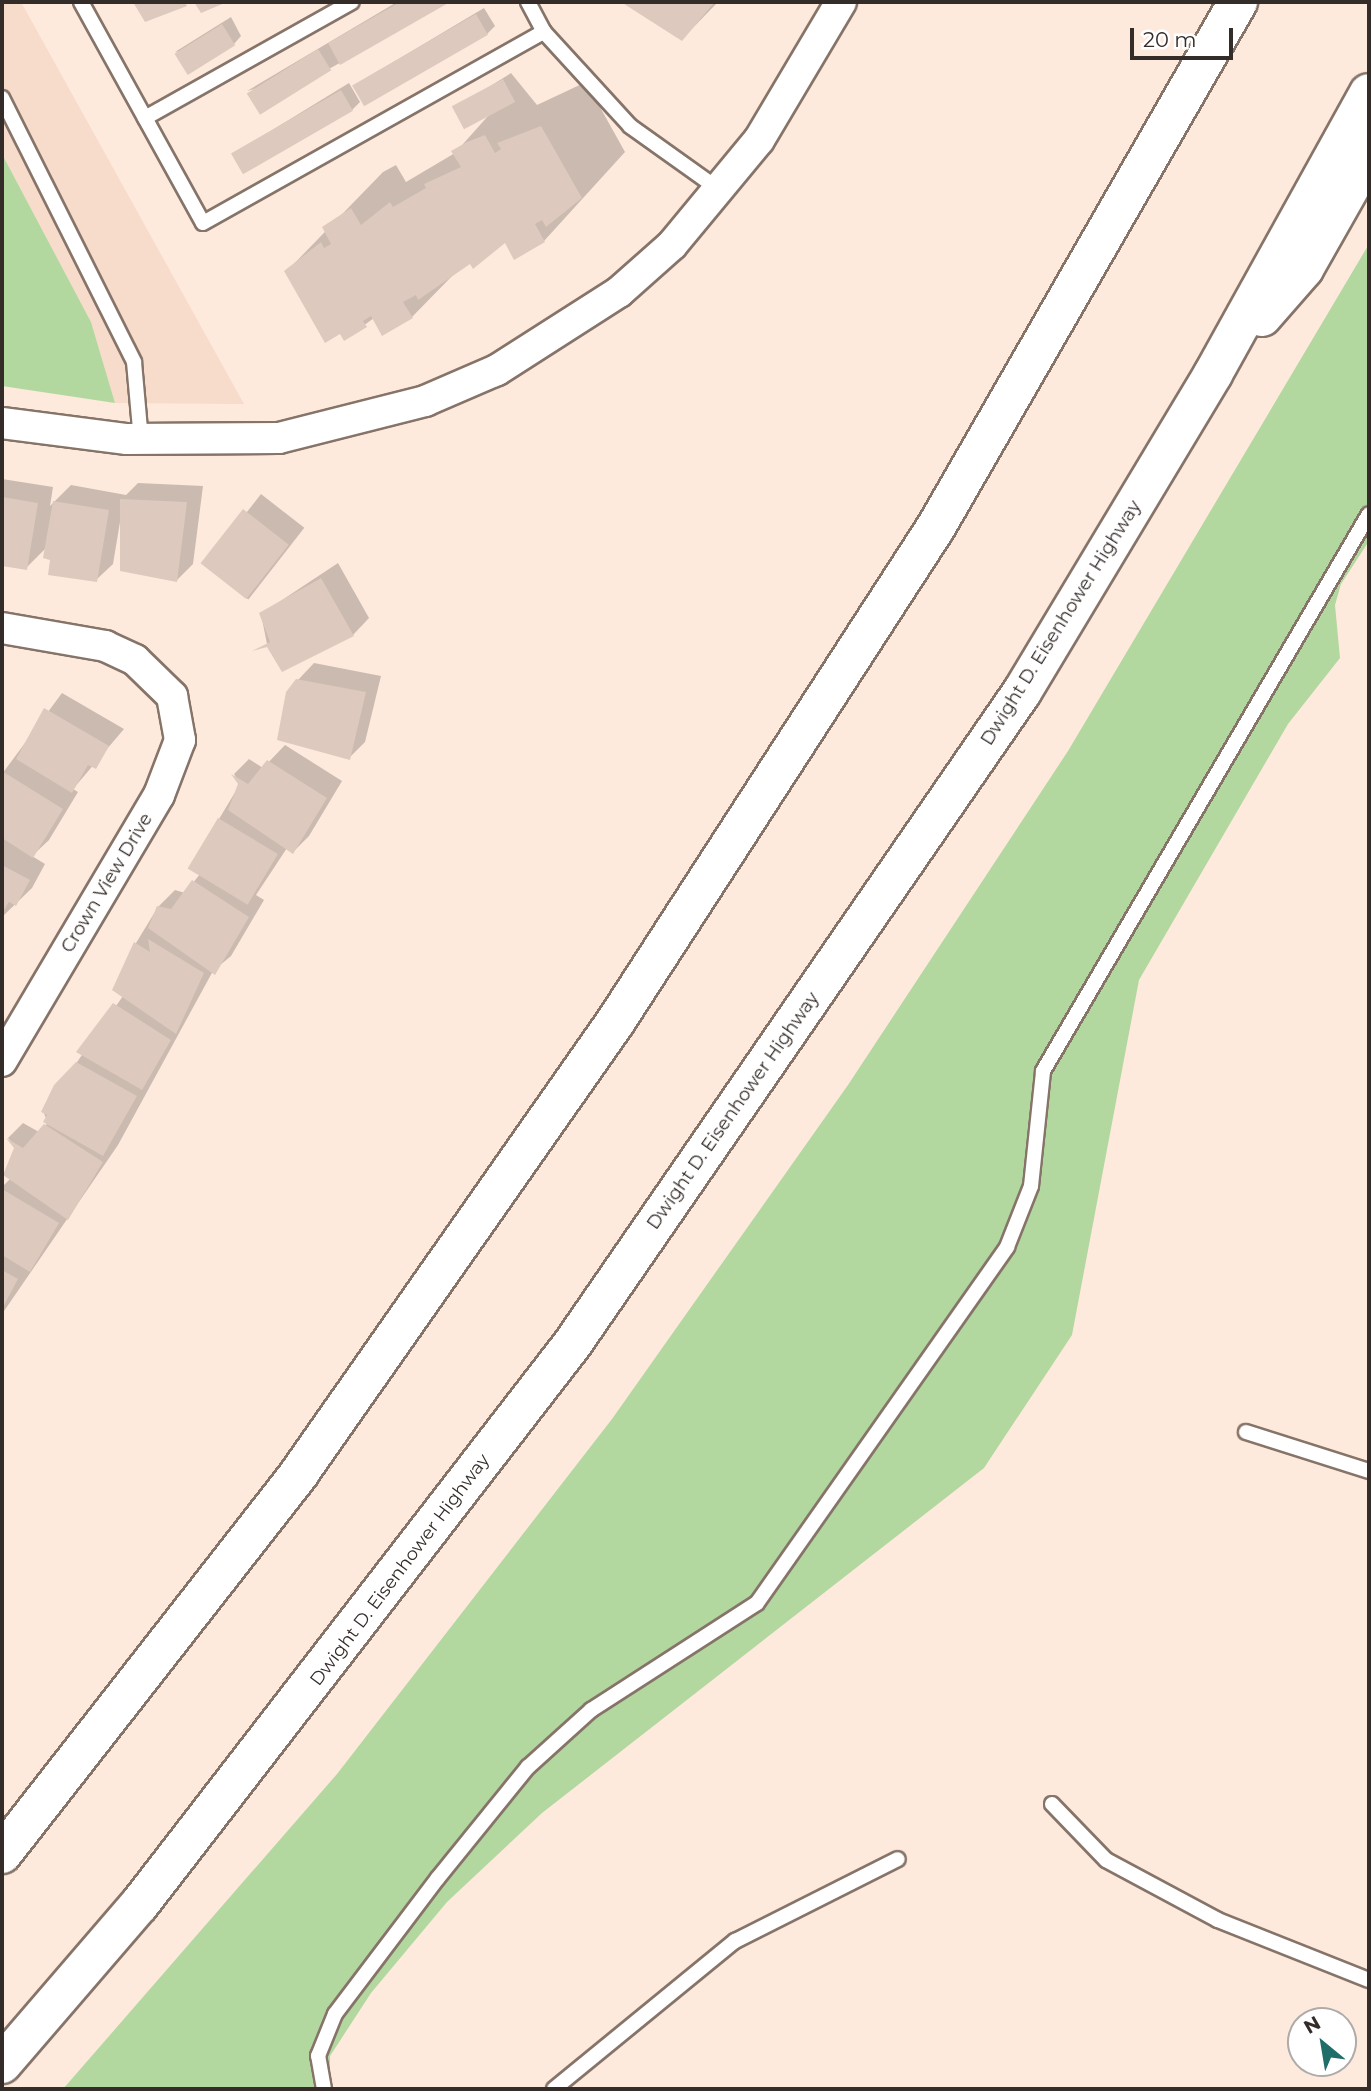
<!DOCTYPE html>
<style>
body{margin:0}
#map{position:relative;width:1371px;height:2091px;overflow:hidden;background:#fee9dd;font-family:Montserrat,sans-serif}
div>[style]{position:absolute}
.built>*{inset:0;background:#f7dbcb}
.green>*{inset:0;background:#b2d8a0}
.shadow>*{inset:0;background:#0003;transform-origin:0 0}
.building>*{inset:0;background:#ddc9bd;transform-origin:0 0}
.roads{filter:drop-shadow(2px 0 #867469) drop-shadow(-2px 0 #867469) drop-shadow(0 2px #867469) drop-shadow(0 -2px #867469)}
.lane>*{height:14px;margin:-7px;padding:0 7px;transform-origin:7px;border-radius:7px;background:#fff}
.street>*{height:30px;margin:-15px;padding:0 15px;transform-origin:15px;border-radius:15px;background:#fff}
.highway>*{height:38px;margin:-19px;padding:0 19px;transform-origin:19px;border-radius:19px;background:#fff}
span{translate:-50% -50%;white-space:nowrap;text-align:center;line-height:1.15;-webkit-text-stroke:5px #fff;paint-order:stroke}
.street-label{font-size:18px;color:#342c28}
.frame{position:absolute;inset:0;border:4px solid #342c28;pointer-events:none}
.north{position:absolute;left:1287px;top:2007px;width:70px;height:70px;box-sizing:border-box;background:#fff;border:2px solid #aeaba9;border-radius:50%;rotate:330deg;font-size:19px;font-weight:700;line-height:28px;text-align:center;color:#342c28}
.north::after{content:'';display:block;margin:auto;width:24px;height:32px;background:#216d6a;clip-path:polygon(50% 0,100% 100%,50% 72%,0 100%)}
.scale{position:absolute;left:1130px;top:28px;width:103px;height:32px;box-sizing:border-box;border:4px solid #342c28;border-top:0;padding-left:9px;font-size:21px;line-height:24px;white-space:nowrap;color:#342c28;-webkit-text-stroke:5px #fff;paint-order:stroke}
</style>
<div id="map">
<div class="built">
<i style="clip-path:polygon(2px 2px,21px 2px,244px 404px,115px 403px,91px 322px,2px 154px)"></i>
</div>
<div class="green">
<i style="clip-path:polygon(2px 154px,91px 322px,115px 403px,2px 386px)"></i>
<i style="clip-path:polygon(1369px 244px,1369px 541px,1341px 584px,1335px 605px,1340px 658px,1288px 724px,1139px 980px,1072px 1335px,984px 1468px,542px 1813px,447px 1902px,371px 1993px,330px 2056px,330px 2089px,63px 2089px,337px 1774px,612px 1419px,848px 1085px,1068px 751px)"></i>
</div>
<div class="shadow">
<i style="clip-path:polygon(397px 2px,447px 2px,329px 69px,247px 91px)"></i>
<i style="clip-path:polygon(625px 2px,718px 2px,682px 39px)"></i>
<i style="clip-path:polygon(484px 8px,495px 26px,487px 34px,355px 85px)"></i>
<i style="clip-path:polygon(231px 17px,241px 36px,234px 44px,175px 52px)"></i>
<i style="clip-path:polygon(511px 73px,537px 105px,586px 82px,625px 152px,544px 241px,505px 240px,456px 272px,412px 317px,374px 318px,345px 339px,286px 272px,383px 172px,396px 165px,406px 182px,455px 153px,488px 116px,455px 108px)"></i>
<i style="clip-path:polygon(349px 83px,360px 102px,352px 110px,233px 154px)"></i>
<i style="clip-path:polygon(2px 479px,53px 487px,50px 506px,71px 485px,126px 495px,138px 483px,203px 486px,193px 564px,177px 580px,120px 522px,113px 564px,96px 580px,52px 559px,46px 548px,26px 568px,2px 565px)"></i>
<i style="left:261px;top:494px;width:55px;height:91px;rotate:38deg"></i>
<i style="clip-path:polygon(338px 563px,369px 618px,353px 635px,267px 644px,261px 614px)"></i>
<i style="clip-path:polygon(314px 663px,381px 676px,365px 742px,349px 758px,298px 680px)"></i>
<i style="clip-path:polygon(62px 693px,124px 729px,73px 789px,78px 792px,49px 840px,32px 856px,45px 864px,32px 888px,2px 917px,2px 774px)"></i>
<i style="clip-path:polygon(285px 745px,342px 781px,309px 836px,293px 852px,287px 848px,256px 895px,264px 900px,231px 956px,213px 971px,118px 1145px,2px 1314px,2px 1187px,11px 1178px,16px 1147px,8px 1138px,23px 1123px,39px 1132px,48px 1123px,43px 1111px,123px 996px,114px 990px,136px 943px,158px 907px,175px 890px,185px 893px,200px 874px,219px 819px,240px 784px,234px 774px,249px 759px,263px 768px)"></i>
</div>
<div class="building">
<i style="clip-path:polygon(133px 2px,185px 2px,187px 6px,145px 22px)"></i>
<i style="clip-path:polygon(194px 2px,227px 2px,201px 13px)"></i>
<i style="clip-path:polygon(400px 2px,450px 2px,340px 65px,328px 43px)"></i>
<i style="clip-path:polygon(621px 2px,709px 2px,713px 4px,682px 41px)"></i>
<i style="left:476px;top:14px;width:24px;height:143px;rotate:60deg"></i>
<i style="left:222px;top:24px;width:25px;height:56px;rotate:58deg"></i>
<i style="left:318px;top:49px;width:25px;height:84px;rotate:58deg"></i>
<i style="left:503px;top:79px;width:26px;height:58px;rotate:62deg"></i>
<i style="left:341px;top:90px;width:24px;height:127px;rotate:60deg"></i>
<i style="clip-path:polygon(541px 126px,582px 198px,546px 227px,542px 220px,535px 224px,545px 242px,514px 260px,505px 243px,473px 269px,470px 264px,418px 300px,416px 295px,403px 302px,413px 318px,382px 336px,371px 316px,363px 321px,367px 327px,344px 341px,340px 334px,325px 343px,284px 271px,321px 242px,324px 248px,331px 244px,322px 227px,351px 208px,361px 225px,390px 202px,393px 207px,426px 188px,424px 184px,461px 167px,451px 151px,467px 142px,485px 135px,495px 153px,501px 149px,497px 143px)"></i>
<i style="clip-path:polygon(2px 497px,38px 503px,27px 570px,2px 566px)"></i>
<i style="clip-path:polygon(120px 499px,187px 502px,177px 582px,120px 571px)"></i>
<i style="clip-path:polygon(53px 501px,109px 510px,97px 582px,48px 575px,50px 560px,43px 558px)"></i>
<i style="left:243px;top:509px;width:58px;height:69px;rotate:38deg"></i>
<i style="clip-path:polygon(321px 578px,354px 636px,282px 672px,267px 647px,252px 651px,270px 642px,259px 613px)"></i>
<i style="clip-path:polygon(296px 679px,366px 692px,350px 760px,277px 740px,286px 692px)"></i>
<i style="clip-path:polygon(44px 708px,109px 746px,96px 769px,88px 765px,72px 793px,16px 759px)"></i>
<i style="clip-path:polygon(267px 760px,327px 798px,293px 854px,228px 810px,238px 784px,231px 774px,248px 784px)"></i>
<i style="clip-path:polygon(2px 771px,63px 809px,33px 858px,2px 838px)"></i>
<i style="left:218px;top:818px;width:70px;height:59px;rotate:31deg"></i>
<i style="clip-path:polygon(2px 865px,30px 880px,16px 906px,9px 902px,2px 913px)"></i>
<i style="clip-path:polygon(192px 880px,249px 917px,215px 975px,148px 928px,157px 906px,171px 909px)"></i>
<i style="clip-path:polygon(148px 939px,204px 973px,176px 1034px,112px 990px,134px 942px,150px 952px)"></i>
<i style="clip-path:polygon(113px 1003px,171px 1040px,142px 1090px,76px 1052px)"></i>
<i style="clip-path:polygon(76px 1062px,137px 1096px,103px 1156px,43px 1122px,47px 1115px,41px 1112px,54px 1085px)"></i>
<i style="clip-path:polygon(44px 1124px,103px 1162px,68px 1220px,3px 1175px,14px 1148px,6px 1138px,23px 1148px)"></i>
<i style="clip-path:polygon(2px 1189px,59px 1223px,30px 1272px,2px 1255px)"></i>
<i style="clip-path:polygon(2px 1270px,18px 1279px,2px 1309px)"></i>
</div>
<div class="roads">
<div class="lane">
<i style="left:81px;top:2px;width:252px;rotate:61.1deg"></i>
<i style="left:203px;top:223px;width:391px;rotate:-29.3deg"></i>
<i style="left:528px;top:2px;width:34px;rotate:62deg"></i>
<i style="left:544px;top:32px;width:127px;rotate:47.5deg"></i>
<i style="left:630px;top:126px;width:112px;rotate:35.5deg"></i>
<i style="left:2px;top:98px;width:295px;rotate:63.4deg"></i>
<i style="left:134px;top:362px;width:78px;rotate:84.9deg"></i>
<i style="left:145px;top:118px;width:237px;rotate:-29.3deg"></i>
<i style="left:1246px;top:1432px;width:129px;rotate:17.6deg"></i>
<i style="left:1052px;top:1804px;width:78px;rotate:46deg"></i>
<i style="left:1106px;top:1860px;width:127px;rotate:28.2deg"></i>
<i style="left:1218px;top:1920px;width:162px;rotate:21.7deg"></i>
<i style="left:324px;top:2089px;width:34px;rotate:-100deg"></i>
<i style="left:318px;top:2056px;width:45px;rotate:-68deg"></i>
<i style="left:335px;top:2014px;width:171px;rotate:-52.9deg"></i>
<i style="left:438px;top:1878px;width:143px;rotate:-51deg"></i>
<i style="left:528px;top:1767px;width:85px;rotate:-42.1deg"></i>
<i style="left:591px;top:1710px;width:197px;rotate:-32.8deg"></i>
<i style="left:757px;top:1603px;width:435px;rotate:-54.9deg"></i>
<i style="left:1007px;top:1247px;width:66px;rotate:-68.5deg"></i>
<i style="left:1031px;top:1186px;width:116px;rotate:-84deg"></i>
<i style="left:1043px;top:1071px;width:645px;rotate:-59.66deg"></i>
<i style="left:554px;top:2089px;width:234px;rotate:-39.3deg"></i>
<i style="left:735px;top:1941px;width:182px;rotate:-26.7deg"></i>
</div>
<div class="street">
<i style="left:2px;top:423px;width:126px;rotate:7.3deg"></i>
<i style="left:127px;top:439px;width:152px;rotate:-0.4deg"></i>
<i style="left:279px;top:438px;width:151px;rotate:-14.2deg"></i>
<i style="left:425px;top:401px;width:78px;rotate:-23.3deg"></i>
<i style="left:497px;top:370px;width:145px;rotate:-32.6deg"></i>
<i style="left:619px;top:292px;width:71px;rotate:-41.6deg"></i>
<i style="left:672px;top:245px;width:136px;rotate:-50.4deg"></i>
<i style="left:759px;top:140px;width:161px;rotate:-59.3deg"></i>
<i style="left:2px;top:628px;width:105px;rotate:9.9deg"></i>
<i style="left:105px;top:646px;width:33px;rotate:25deg"></i>
<i style="left:135px;top:660px;width:52px;rotate:44.2deg"></i>
<i style="left:172px;top:696px;width:45px;rotate:79.7deg"></i>
<i style="left:180px;top:740px;width:59px;rotate:110.9deg"></i>
<i style="left:159px;top:795px;width:309px;rotate:120.6deg"></i>
</div>
<div class="highway">
<i style="left:1262px;top:317px;width:64px;rotate:-48.8deg"></i>
<i style="left:1304px;top:269px;width:132px;rotate:-60.5deg"></i>
<i style="left:2px;top:1854px;width:484px;rotate:-52deg"></i>
<i style="left:300px;top:1472px;width:551px;rotate:-54.98deg"></i>
<i style="left:616px;top:1021px;width:589px;rotate:-57.07deg"></i>
<i style="left:936px;top:527px;width:606px;rotate:-60.09deg"></i>
<i style="left:2px;top:2064px;width:210px;rotate:-49.3deg"></i>
<i style="left:139px;top:1905px;width:710px;rotate:-52.32deg"></i>
<i style="left:573px;top:1343px;width:791px;rotate:-55.41deg"></i>
<i style="left:1022px;top:692px;width:371px;rotate:-59deg"></i>
<i style="left:1213px;top:374px;width:321px;rotate:-61deg"></i>
</div>
</div>
<div class="street-label">
<span style="left:1061px;top:623px;rotate:-58deg">Dwight D. Eisenhower Highway</span>
<span style="left:107px;top:883px;rotate:-59deg">Crown View Drive</span>
<span style="left:733px;top:1111px;rotate:-55deg">Dwight D. Eisenhower Highway</span>
<span style="left:400px;top:1570px;rotate:-53deg">Dwight D. Eisenhower Highway</span>
</div>
<div class="frame"></div>
<div class="north">N</div>
<div class="scale">20 m</div>
</div>
